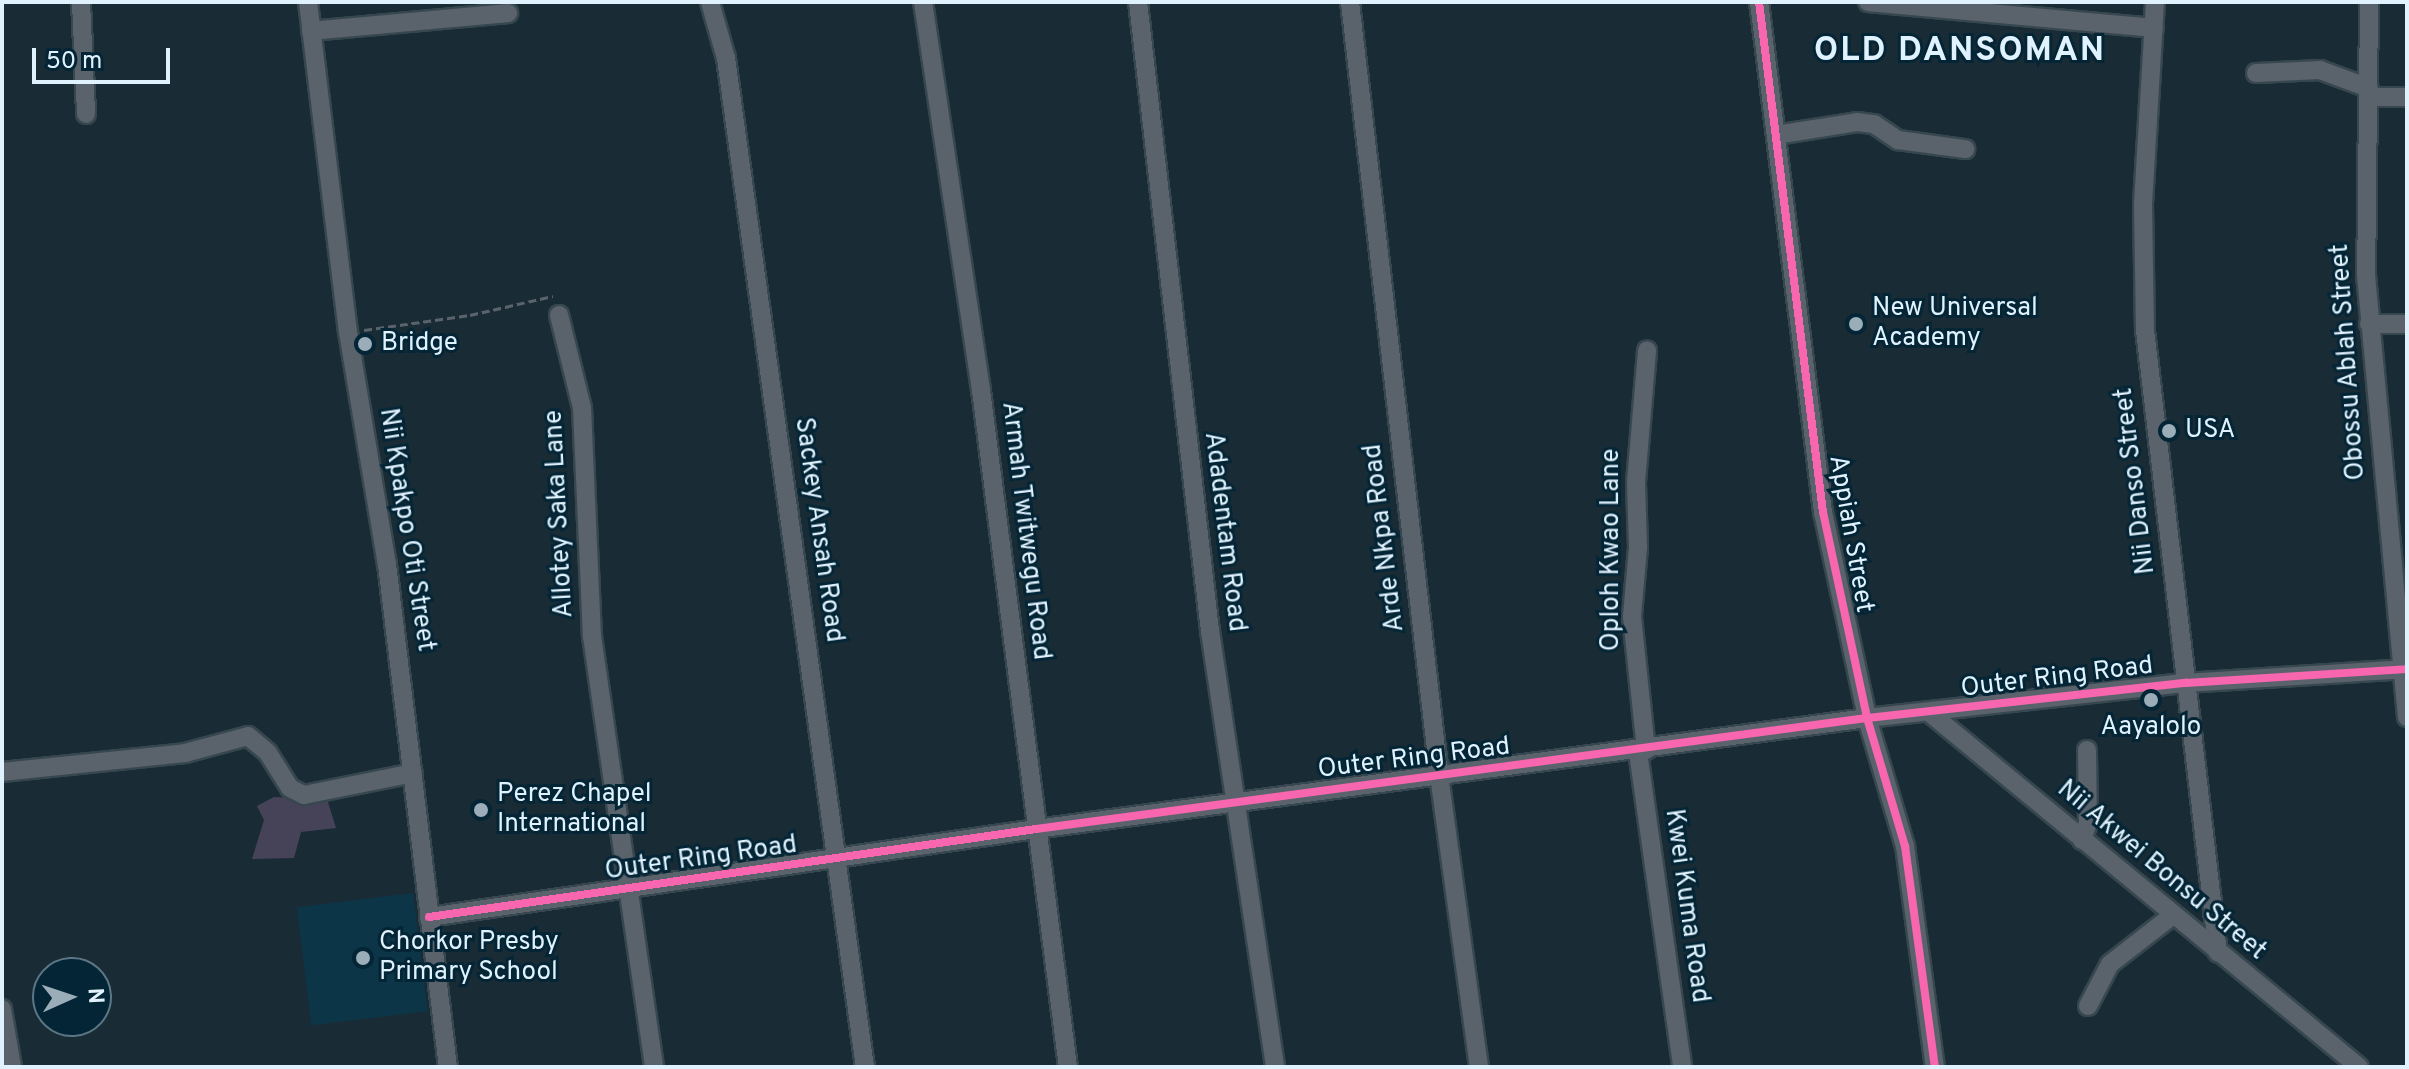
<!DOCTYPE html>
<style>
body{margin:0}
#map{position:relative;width:2409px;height:1069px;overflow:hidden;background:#192c35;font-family:Overpass,sans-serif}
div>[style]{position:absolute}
.built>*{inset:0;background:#0d3548;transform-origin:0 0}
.green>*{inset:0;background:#464258}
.path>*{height:3px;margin-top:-1.5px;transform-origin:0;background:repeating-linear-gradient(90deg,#5a626b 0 8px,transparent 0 12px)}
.roads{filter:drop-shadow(2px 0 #37474f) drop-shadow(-2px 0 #37474f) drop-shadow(0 2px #37474f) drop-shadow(0 -2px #37474f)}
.minor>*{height:18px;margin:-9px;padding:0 9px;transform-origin:9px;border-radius:9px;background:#5a626b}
.cycleway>*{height:8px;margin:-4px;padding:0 4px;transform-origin:4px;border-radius:4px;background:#f766af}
.dots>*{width:22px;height:22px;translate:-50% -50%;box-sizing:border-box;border:4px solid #032536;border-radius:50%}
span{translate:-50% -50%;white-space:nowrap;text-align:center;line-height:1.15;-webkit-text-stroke:6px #032536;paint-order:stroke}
.poi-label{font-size:26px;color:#e0f2fe}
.left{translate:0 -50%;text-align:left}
.street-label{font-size:26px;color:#e0f2fe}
.district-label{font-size:34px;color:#e0f2fe;font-weight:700;letter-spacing:2px}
.frame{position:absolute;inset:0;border:4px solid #e0f2fe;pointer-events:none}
.north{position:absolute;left:32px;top:957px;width:80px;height:80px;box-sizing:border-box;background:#032536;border:2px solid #5b7786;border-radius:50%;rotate:87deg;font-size:22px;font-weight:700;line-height:32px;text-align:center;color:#e0f2fe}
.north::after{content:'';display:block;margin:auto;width:28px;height:36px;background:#9aadb8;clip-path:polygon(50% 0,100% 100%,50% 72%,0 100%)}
.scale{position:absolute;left:32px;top:48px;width:138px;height:36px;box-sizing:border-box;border:4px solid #e0f2fe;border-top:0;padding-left:10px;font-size:24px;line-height:28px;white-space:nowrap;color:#e0f2fe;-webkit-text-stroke:6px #032536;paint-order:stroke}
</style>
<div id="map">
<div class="built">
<i style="left:413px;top:893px;width:119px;height:117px;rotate:83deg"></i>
</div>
<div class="green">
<i style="clip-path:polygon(274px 797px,327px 799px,336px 828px,301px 832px,294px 858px,252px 859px,264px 820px,257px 806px)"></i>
</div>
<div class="path">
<i style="left:364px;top:330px;width:107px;rotate:-8.1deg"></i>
<i style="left:470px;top:315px;width:85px;rotate:-12.9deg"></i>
</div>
<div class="roads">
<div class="minor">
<i style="left:81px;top:2px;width:112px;rotate:87.4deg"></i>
<i style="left:308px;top:2px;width:332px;rotate:83.1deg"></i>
<i style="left:348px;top:332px;width:235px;rotate:80.5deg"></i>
<i style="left:387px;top:564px;width:507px;rotate:83.09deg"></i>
<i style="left:710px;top:2px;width:58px;rotate:74.1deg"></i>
<i style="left:726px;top:58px;width:1019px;rotate:82.16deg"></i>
<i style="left:923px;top:2px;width:392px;rotate:81.5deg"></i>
<i style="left:981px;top:390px;width:683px;rotate:82.68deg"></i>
<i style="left:1138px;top:2px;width:633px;rotate:83.47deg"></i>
<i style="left:1210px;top:631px;width:441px;rotate:81.5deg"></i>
<i style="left:1350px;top:2px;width:778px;rotate:83.43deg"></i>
<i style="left:1439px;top:775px;width:295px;rotate:82.2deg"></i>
<i style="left:1759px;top:2px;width:514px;rotate:82.85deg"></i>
<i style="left:1823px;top:512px;width:211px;rotate:77.9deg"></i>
<i style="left:1867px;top:718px;width:134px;rotate:73.5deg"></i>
<i style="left:1905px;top:846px;width:223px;rotate:82.3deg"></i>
<i style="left:1868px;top:2px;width:287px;rotate:5.2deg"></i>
<i style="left:2155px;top:2px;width:202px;rotate:93.4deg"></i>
<i style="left:2143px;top:204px;width:126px;rotate:89.1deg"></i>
<i style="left:2145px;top:330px;width:627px;rotate:83.32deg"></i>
<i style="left:2369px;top:2px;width:273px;rotate:90.6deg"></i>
<i style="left:2366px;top:275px;width:444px;rotate:84.7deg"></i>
<i style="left:311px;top:31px;width:198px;rotate:-5.2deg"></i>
<i style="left:2256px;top:73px;width:64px;rotate:-2.7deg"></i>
<i style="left:2320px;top:70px;width:52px;rotate:20.2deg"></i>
<i style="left:2369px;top:97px;width:38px"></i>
<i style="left:1776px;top:135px;width:82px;rotate:-9.1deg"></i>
<i style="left:1857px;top:122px;width:17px;rotate:7deg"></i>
<i style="left:1874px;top:124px;width:29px;rotate:34deg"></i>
<i style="left:1898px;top:140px;width:68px;rotate:7.7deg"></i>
<i style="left:559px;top:315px;width:96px;rotate:76.1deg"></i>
<i style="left:582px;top:408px;width:228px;rotate:87.5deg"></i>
<i style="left:592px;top:636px;width:435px;rotate:81.8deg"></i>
<i style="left:2369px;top:324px;width:38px"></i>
<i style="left:1930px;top:713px;width:556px;rotate:39.53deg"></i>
<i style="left:1646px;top:750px;width:135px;rotate:-96deg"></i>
<i style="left:1632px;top:616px;width:69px;rotate:-85deg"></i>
<i style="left:1638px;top:547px;width:65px;rotate:-91.8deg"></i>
<i style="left:1636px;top:482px;width:132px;rotate:-85.2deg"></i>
<i style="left:1638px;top:752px;width:318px;rotate:82deg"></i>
<i style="left:2px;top:772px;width:184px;rotate:-5.9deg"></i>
<i style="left:185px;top:753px;width:65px;rotate:-15.1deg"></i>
<i style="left:248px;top:736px;width:26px;rotate:40deg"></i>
<i style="left:268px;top:753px;width:41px;rotate:57.8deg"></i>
<i style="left:290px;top:788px;width:16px;rotate:27deg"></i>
<i style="left:304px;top:795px;width:111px;rotate:-11.4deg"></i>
<i style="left:2082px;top:840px;width:18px;rotate:-71deg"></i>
<i style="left:2088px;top:823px;width:73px;rotate:-90.8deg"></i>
<i style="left:429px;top:917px;width:613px;rotate:-8.25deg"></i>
<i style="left:1036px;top:829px;width:838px;rotate:-7.61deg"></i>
<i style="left:1867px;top:718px;width:321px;rotate:-6.3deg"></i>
<i style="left:2186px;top:683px;width:221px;rotate:-3.6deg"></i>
<i style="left:2088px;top:1006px;width:47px;rotate:-62.4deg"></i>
<i style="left:2110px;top:964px;width:80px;rotate:-37.9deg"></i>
<i style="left:2px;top:1009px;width:59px;rotate:80.2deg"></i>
</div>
</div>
<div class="cycleway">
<i style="left:1759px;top:2px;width:514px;rotate:82.85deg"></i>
<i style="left:1823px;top:512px;width:211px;rotate:77.9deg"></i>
<i style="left:1867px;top:718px;width:134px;rotate:73.5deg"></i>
<i style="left:1905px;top:846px;width:223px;rotate:82.3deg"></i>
<i style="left:429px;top:917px;width:613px;rotate:-8.25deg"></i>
<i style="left:1036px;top:829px;width:838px;rotate:-7.61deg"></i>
<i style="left:1867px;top:718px;width:321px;rotate:-6.3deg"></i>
<i style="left:2186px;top:683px;width:221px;rotate:-3.6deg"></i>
</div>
<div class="dots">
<i style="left:1856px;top:324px;background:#9aadb8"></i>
<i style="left:365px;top:344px;background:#9aadb8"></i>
<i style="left:2169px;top:431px;background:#9aadb8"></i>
<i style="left:2151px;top:700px;background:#9aadb8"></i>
<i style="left:481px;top:810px;background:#9aadb8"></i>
<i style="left:363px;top:958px;background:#9aadb8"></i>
</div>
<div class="poi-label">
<span class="left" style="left:1872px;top:324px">New Universal<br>Academy</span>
<span class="left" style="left:381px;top:344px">Bridge</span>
<span class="left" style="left:2185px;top:431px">USA</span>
<span style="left:2151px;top:728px">Aayalolo</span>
<span class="left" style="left:497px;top:810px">Perez Chapel<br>International</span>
<span class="left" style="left:379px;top:958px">Chorkor Presby<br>Primary School</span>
</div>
<div class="street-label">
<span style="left:2349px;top:362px;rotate:-94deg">Obossu Ablah Street</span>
<span style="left:2136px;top:481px;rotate:-97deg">Nii Danso Street</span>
<span style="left:560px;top:514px;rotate:-93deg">Allotey Saka Lane</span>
<span style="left:406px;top:530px;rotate:81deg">Nii Kpakpo Oti Street</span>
<span style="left:818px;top:530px;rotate:82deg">Sackey Ansah Road</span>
<span style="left:1025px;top:531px;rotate:83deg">Armah Twitwegu Road</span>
<span style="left:1224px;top:532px;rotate:83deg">Adadentam Road</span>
<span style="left:1850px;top:534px;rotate:80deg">Appiah Street</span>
<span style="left:1385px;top:538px;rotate:-97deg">Arde Nkpa Road</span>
<span style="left:1612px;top:550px;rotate:-90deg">Oploh Kwao Lane</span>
<span style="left:2057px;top:678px;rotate:-7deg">Outer Ring Road</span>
<span style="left:1414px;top:759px;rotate:-7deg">Outer Ring Road</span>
<span style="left:701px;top:859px;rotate:-8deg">Outer Ring Road</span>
<span style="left:2161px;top:871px;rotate:40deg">Nii Akwei Bonsu Street</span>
<span style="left:1686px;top:906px;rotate:82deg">Kwei Kuma Road</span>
</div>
<div class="district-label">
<span style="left:1960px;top:52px">OLD DANSOMAN</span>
</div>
<div class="frame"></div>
<div class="north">N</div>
<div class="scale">50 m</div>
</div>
